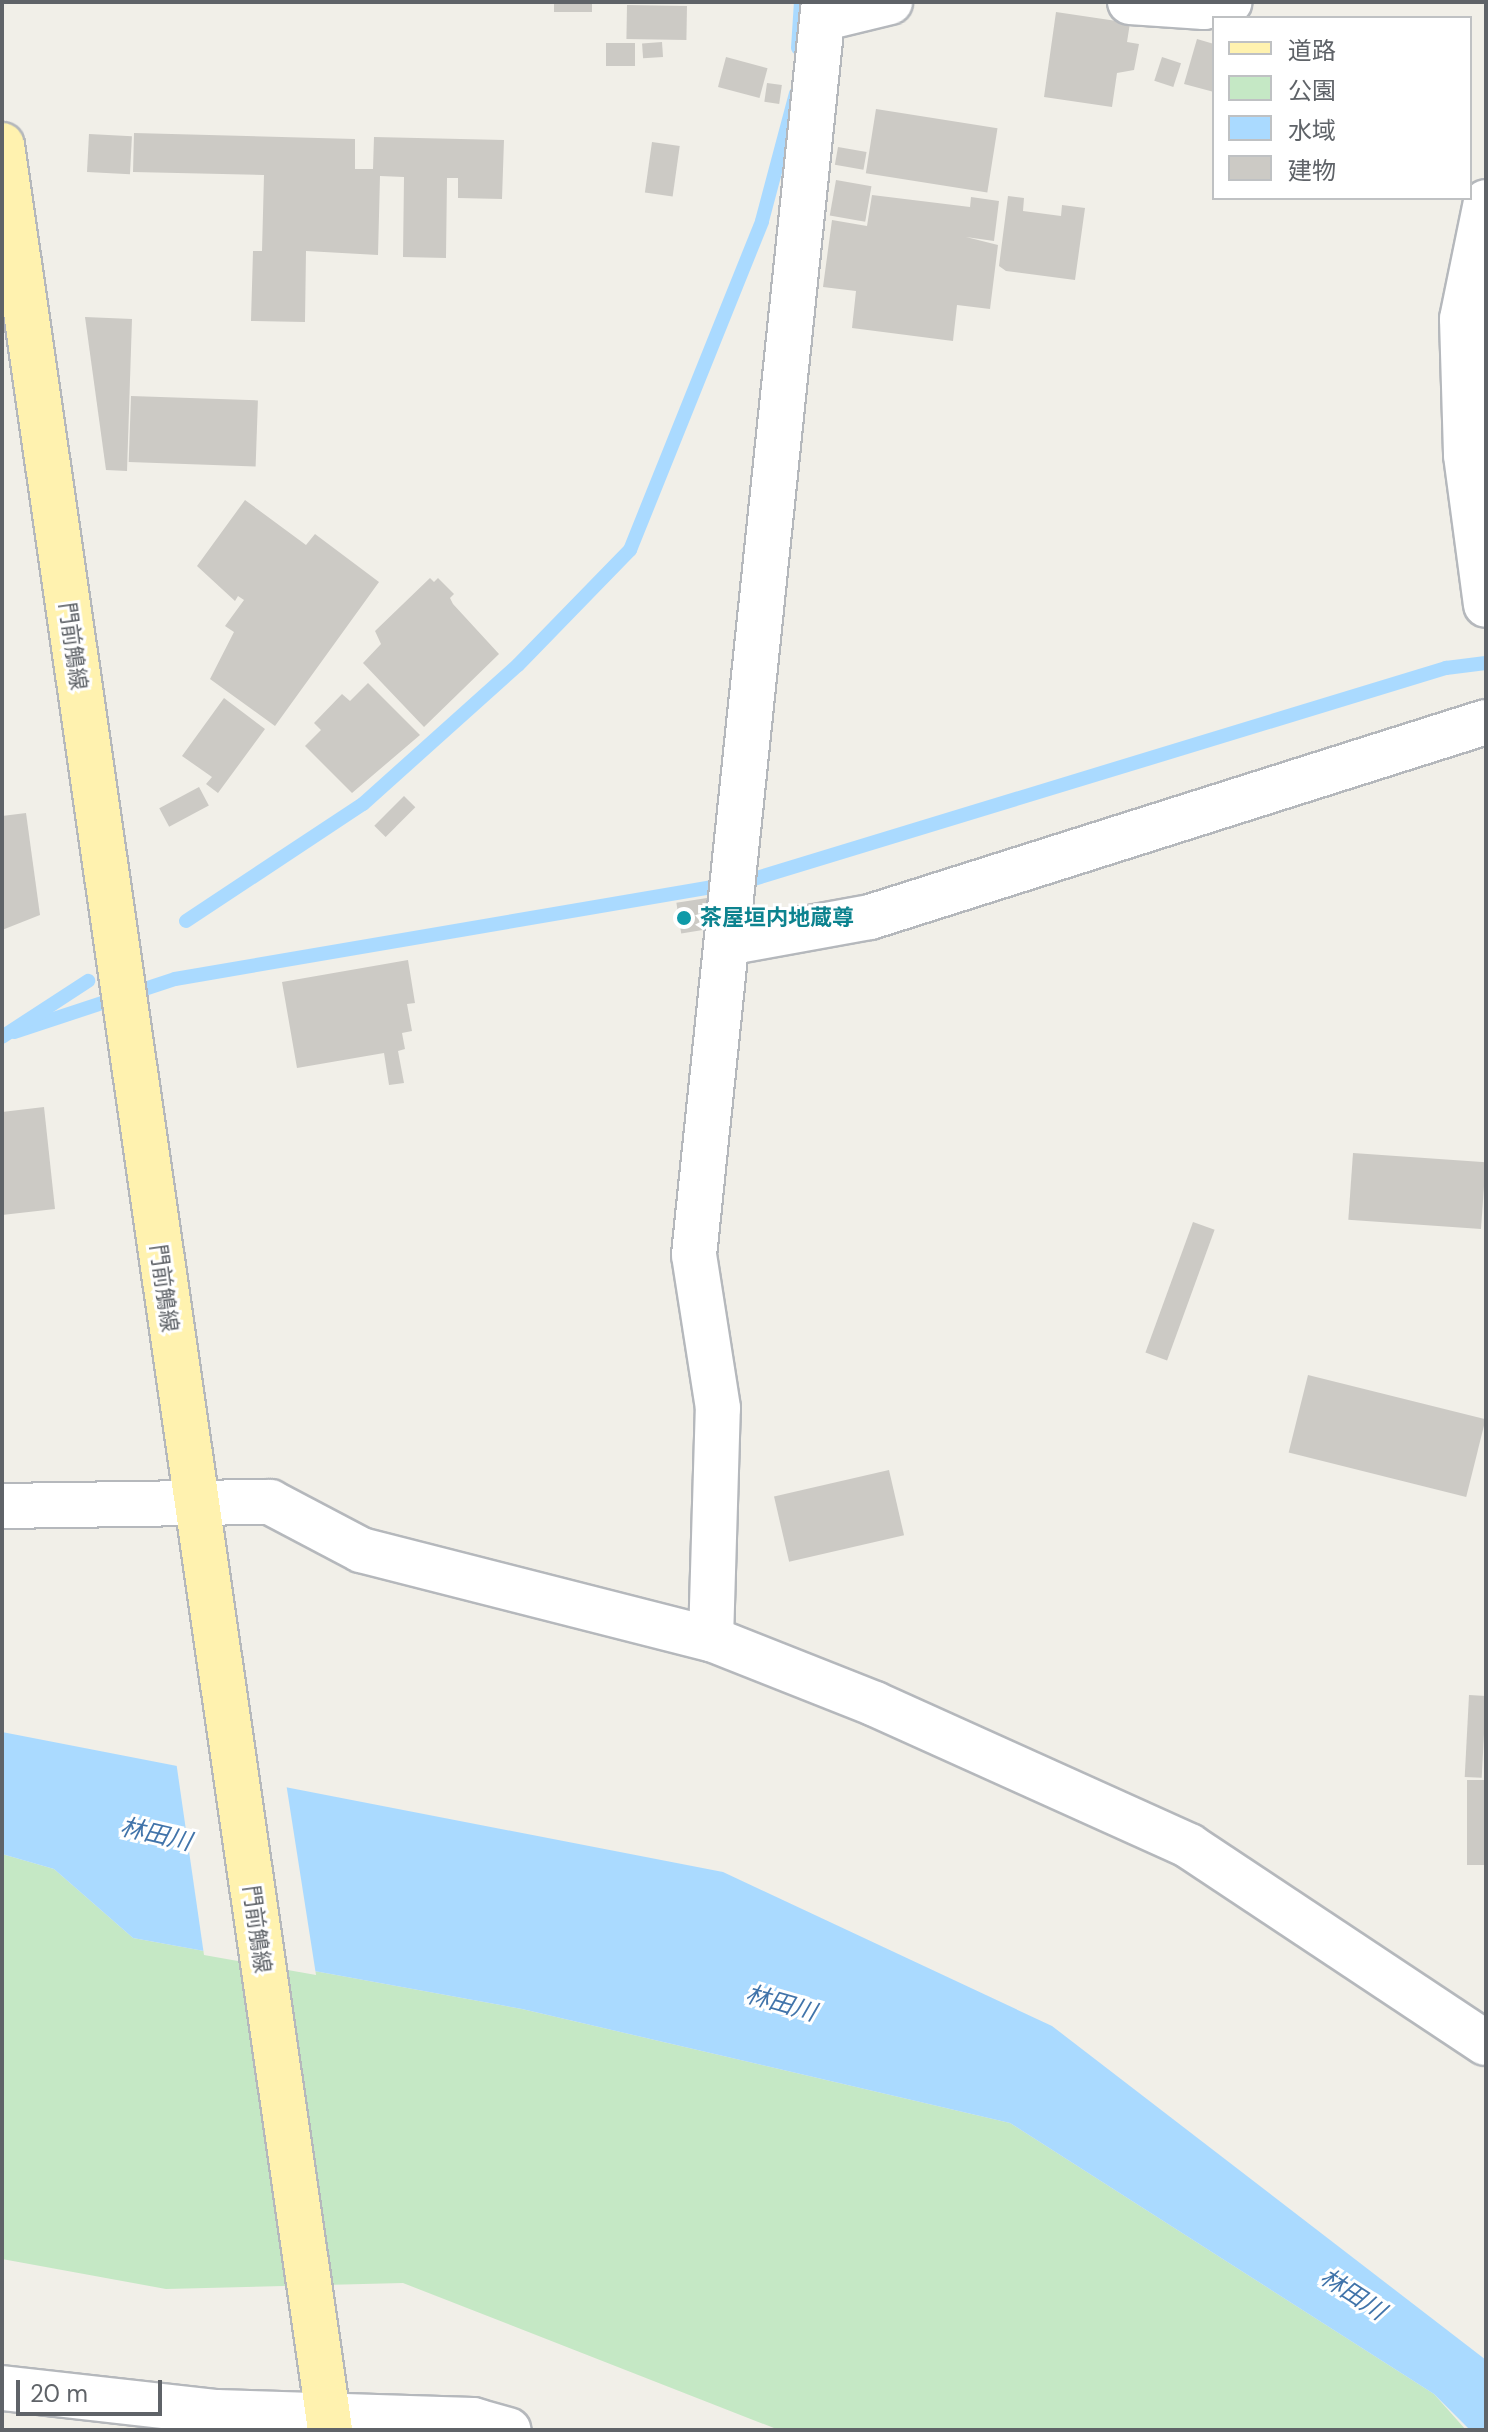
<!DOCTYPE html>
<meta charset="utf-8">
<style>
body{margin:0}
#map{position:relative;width:1488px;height:2432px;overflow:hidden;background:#f1efe8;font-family:"DM Sans","Noto Sans JP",sans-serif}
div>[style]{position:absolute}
.green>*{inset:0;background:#c5e8c5}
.water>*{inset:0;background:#aadaff}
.pier>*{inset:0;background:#f1efe8}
.stream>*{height:14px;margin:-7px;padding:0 7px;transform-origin:7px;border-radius:7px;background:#aadaff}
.building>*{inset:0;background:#cccac5;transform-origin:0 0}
.roads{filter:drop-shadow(2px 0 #b5b8bc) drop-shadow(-2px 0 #b5b8bc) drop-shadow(0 2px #b5b8bc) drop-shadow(0 -2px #b5b8bc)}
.minor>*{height:44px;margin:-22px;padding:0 22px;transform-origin:22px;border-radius:22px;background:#fff}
.major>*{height:44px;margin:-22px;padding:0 22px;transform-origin:22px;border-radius:22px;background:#fff2af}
.dots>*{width:22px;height:22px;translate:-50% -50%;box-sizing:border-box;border:4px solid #fff;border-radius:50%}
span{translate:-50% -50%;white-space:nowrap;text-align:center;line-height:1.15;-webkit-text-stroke:6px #fff;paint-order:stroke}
.street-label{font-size:22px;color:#5f6368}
.culture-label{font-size:22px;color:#0d838f;font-weight:700}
.left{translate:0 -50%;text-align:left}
.water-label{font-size:24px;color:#4174aa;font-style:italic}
.frame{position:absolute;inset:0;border:4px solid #5f6368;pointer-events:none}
.legend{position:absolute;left:1212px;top:16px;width:260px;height:184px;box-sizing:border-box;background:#fff;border:2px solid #bfc1c3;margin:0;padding:10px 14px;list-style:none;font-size:24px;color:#5f6368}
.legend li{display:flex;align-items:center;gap:16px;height:40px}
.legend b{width:40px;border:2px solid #bfc1c3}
.scale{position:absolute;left:16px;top:2380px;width:146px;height:36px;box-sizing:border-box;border:4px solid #5f6368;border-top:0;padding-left:10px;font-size:24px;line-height:28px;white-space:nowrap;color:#5f6368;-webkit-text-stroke:6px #fff;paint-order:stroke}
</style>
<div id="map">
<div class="green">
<i style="clip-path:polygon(2px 1854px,54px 1869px,133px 1938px,522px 2009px,1010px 2123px,1434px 2394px,1466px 2430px,779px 2430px,403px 2283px,166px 2289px,2px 2259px)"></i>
</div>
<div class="water">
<i style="clip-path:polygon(2px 1732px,723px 1872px,1052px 2026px,1486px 2360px,1486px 2430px,1470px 2430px,1434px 2394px,1010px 2123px,522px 2009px,133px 1938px,54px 1869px,2px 1854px)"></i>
</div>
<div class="pier">
<i style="clip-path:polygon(176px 1761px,286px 1783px,316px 1975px,204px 1955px)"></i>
</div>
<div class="stream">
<i style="left:798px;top:48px;width:46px;rotate:-86.3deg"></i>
<i style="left:186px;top:921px;width:212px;rotate:-33.5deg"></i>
<i style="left:363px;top:804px;width:208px;rotate:-41.9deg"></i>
<i style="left:518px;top:665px;width:161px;rotate:-45.8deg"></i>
<i style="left:630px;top:550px;width:354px;rotate:-68.1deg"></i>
<i style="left:762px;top:221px;width:132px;rotate:-75.1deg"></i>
<i style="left:14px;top:1032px;width:169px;rotate:-18.2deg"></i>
<i style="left:175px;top:979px;width:580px;rotate:-9.72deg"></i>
<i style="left:747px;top:881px;width:731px;rotate:-16.95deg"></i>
<i style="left:1446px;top:668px;width:40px;rotate:-7.1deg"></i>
<i style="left:2px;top:1037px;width:103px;rotate:-33.1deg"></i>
</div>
<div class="building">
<i style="left:554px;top:2px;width:38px;height:10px"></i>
<i style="left:627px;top:5px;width:60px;height:34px;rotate:1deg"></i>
<i style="clip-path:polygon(1056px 12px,1130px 23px,1127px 42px,1139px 44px,1134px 70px,1117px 73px,1112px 107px,1044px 97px)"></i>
<i style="clip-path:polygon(1197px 39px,1214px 44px,1214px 92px,1184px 84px)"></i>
<i style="left:662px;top:42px;width:15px;height:20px;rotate:86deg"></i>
<i style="left:635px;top:43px;width:23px;height:29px;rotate:90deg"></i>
<i style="left:726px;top:57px;width:43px;height:31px;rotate:15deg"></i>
<i style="left:1162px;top:57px;width:20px;height:25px;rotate:18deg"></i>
<i style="left:767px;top:83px;width:15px;height:19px;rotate:8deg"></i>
<i style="left:876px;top:109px;width:123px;height:65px;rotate:9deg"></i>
<i style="clip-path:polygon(134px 133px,355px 139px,355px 169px,373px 169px,374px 137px,504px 140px,502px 199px,458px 198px,458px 178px,447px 178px,446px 258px,403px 257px,404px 177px,380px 176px,378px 255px,306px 251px,305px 322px,251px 321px,253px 251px,262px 251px,264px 175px,133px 172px)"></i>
<i style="left:89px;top:134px;width:43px;height:38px;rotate:3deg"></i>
<i style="left:652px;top:142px;width:28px;height:51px;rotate:8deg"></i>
<i style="left:838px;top:147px;width:29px;height:18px;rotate:10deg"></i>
<i style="left:836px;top:180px;width:36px;height:36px;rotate:10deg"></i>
<i style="clip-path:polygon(872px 195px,970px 207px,971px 197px,999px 201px,994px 241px,966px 237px,998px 245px,990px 309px,957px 305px,953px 341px,852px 328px,856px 291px,823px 287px,832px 220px,867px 226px)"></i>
<i style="clip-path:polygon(1008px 196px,1024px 198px,1023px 211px,1061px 216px,1062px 205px,1085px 208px,1075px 280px,1006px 271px,999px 266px)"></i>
<i style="clip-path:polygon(85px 317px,132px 319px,127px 471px,106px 470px)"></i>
<i style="left:131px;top:396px;width:127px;height:66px;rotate:2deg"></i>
<i style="clip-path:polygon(245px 500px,306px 545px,315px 534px,379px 582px,275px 726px,210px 679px,234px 632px,225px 626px,244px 600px,238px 596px,235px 601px,197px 566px)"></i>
<i style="clip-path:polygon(430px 578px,434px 582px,438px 578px,454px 594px,450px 598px,453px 604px,499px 654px,424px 727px,363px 663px,381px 644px,375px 631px)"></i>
<i style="clip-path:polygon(368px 683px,420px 735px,352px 793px,305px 746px,321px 730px,314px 723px,342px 694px,350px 701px)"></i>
<i style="clip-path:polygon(224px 698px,265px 729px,218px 793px,206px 784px,212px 777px,182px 756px)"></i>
<i style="left:199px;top:787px;width:21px;height:45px;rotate:62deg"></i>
<i style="left:404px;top:796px;width:16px;height:42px;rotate:45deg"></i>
<i style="clip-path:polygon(26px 813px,40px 915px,2px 930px,2px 816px)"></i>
<i style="left:707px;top:898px;width:31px;height:31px;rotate:81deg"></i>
<i style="clip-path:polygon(408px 960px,415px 1003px,407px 1004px,412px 1031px,402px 1033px,405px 1049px,398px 1051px,404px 1083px,389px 1085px,384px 1053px,297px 1068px,282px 982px)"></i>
<i style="clip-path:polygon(44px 1107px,55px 1209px,2px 1215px,2px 1112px)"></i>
<i style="left:1353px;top:1153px;width:133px;height:67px;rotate:4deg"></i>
<i style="left:1193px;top:1222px;width:23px;height:139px;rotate:20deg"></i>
<i style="left:1308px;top:1375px;width:183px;height:80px;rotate:14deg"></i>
<i style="left:889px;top:1470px;width:67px;height:118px;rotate:77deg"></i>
<i style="left:1469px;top:1695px;width:17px;height:82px;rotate:3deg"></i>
<i style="left:1467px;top:1780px;width:19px;height:85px"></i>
</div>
<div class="roads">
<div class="minor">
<i style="left:1130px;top:2px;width:74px;rotate:3.9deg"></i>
<i style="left:1204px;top:7px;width:26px;rotate:-11deg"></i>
<i style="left:825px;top:18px;width:67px;rotate:-13.8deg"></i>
<i style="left:1486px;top:202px;width:119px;rotate:101.6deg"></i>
<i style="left:1462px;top:319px;width:136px;rotate:88.3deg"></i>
<i style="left:1466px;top:455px;width:151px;rotate:82.4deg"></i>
<i style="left:727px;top:943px;width:145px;rotate:-10.3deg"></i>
<i style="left:870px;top:917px;width:646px;rotate:-17.57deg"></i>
<i style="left:2px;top:1506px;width:268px;rotate:-0.9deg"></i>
<i style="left:270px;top:1502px;width:103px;rotate:27.8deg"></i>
<i style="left:361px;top:1550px;width:361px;rotate:14.3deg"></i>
<i style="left:711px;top:1639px;width:176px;rotate:21.6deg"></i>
<i style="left:875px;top:1704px;width:345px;rotate:24.3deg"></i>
<i style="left:1189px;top:1846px;width:356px;rotate:33.6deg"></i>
<i style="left:711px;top:1639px;width:231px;rotate:-88.3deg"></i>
<i style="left:718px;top:1408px;width:155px;rotate:-98.9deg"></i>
<i style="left:694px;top:1255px;width:1260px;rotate:-84.08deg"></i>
<i style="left:2px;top:2388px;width:216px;rotate:6.4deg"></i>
<i style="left:217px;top:2412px;width:256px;rotate:1.8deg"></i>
<i style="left:473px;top:2420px;width:37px;rotate:16deg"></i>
</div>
<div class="major">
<i style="left:2px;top:145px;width:2308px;rotate:81.83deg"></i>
</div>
</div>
<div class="dots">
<i style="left:684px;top:918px;background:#0f9aa8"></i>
</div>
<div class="street-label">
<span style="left:73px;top:646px;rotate:82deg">門前鵤線</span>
<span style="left:164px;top:1288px;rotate:82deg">門前鵤線</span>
<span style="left:257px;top:1929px;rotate:82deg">門前鵤線</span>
</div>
<div class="culture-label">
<span class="left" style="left:700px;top:918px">茶屋垣内地蔵尊</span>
</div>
<div class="water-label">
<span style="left:156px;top:1834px;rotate:13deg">林田川</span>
<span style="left:781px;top:2003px;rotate:16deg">林田川</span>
<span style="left:1353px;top:2294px;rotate:33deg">林田川</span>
</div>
<div class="frame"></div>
<ul class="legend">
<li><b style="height:10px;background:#fff2af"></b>道路</li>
<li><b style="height:22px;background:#c5e8c5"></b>公園</li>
<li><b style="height:22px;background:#aadaff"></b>水域</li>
<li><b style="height:22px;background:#cccac5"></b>建物</li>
</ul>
<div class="scale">20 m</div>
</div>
